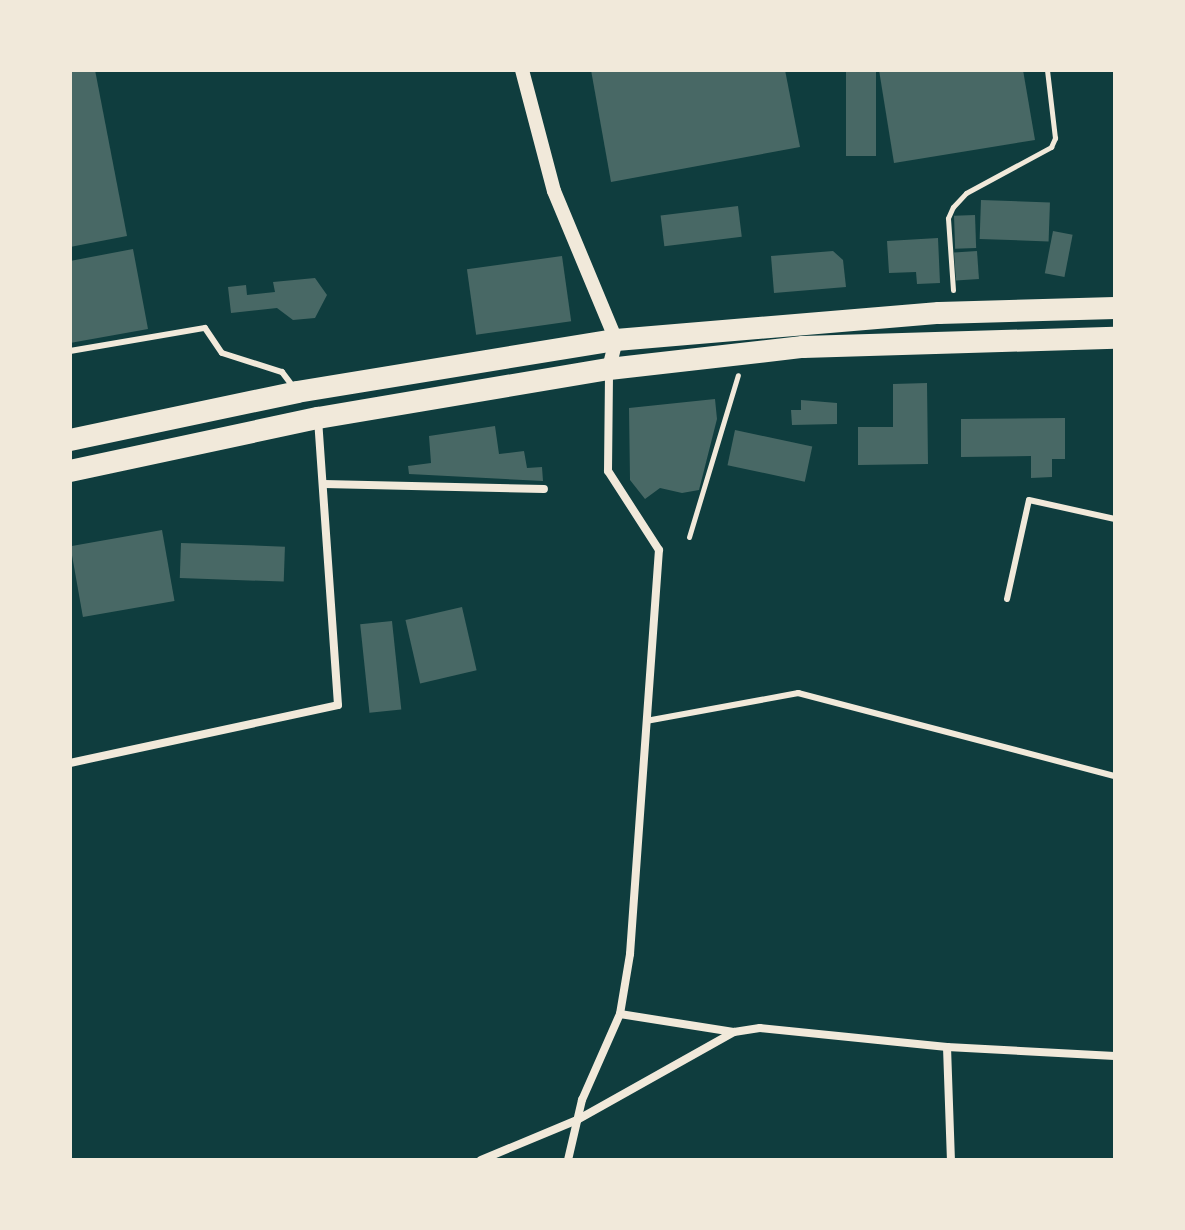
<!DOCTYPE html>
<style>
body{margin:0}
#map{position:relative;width:1185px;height:1230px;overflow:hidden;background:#0f3d3e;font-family:Signika,sans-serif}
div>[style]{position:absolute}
.building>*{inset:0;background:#486865;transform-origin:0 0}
.path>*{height:5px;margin:-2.5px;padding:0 2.5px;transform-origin:2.5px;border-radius:2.5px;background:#f1e9da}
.service>*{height:6px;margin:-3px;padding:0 3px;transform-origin:3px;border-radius:3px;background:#f1e9da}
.minor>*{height:8px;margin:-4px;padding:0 4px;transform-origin:4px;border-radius:4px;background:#f1e9da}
.tertiary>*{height:14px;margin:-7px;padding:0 7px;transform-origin:7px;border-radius:7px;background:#f1e9da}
.trunk>*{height:22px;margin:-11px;padding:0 11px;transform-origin:11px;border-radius:11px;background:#f1e9da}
span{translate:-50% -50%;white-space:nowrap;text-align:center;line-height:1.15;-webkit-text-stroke:8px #f1e9da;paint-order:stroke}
.frame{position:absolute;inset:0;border:72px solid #f1e9da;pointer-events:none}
</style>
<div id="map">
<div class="building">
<i style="clip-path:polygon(70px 70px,95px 70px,127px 236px,70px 247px)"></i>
<i style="clip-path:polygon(591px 70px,785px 70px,800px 147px,611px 182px)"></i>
<i style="left:846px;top:70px;width:30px;height:86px"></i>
<i style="clip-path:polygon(879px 70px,1023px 70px,1035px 140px,894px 163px)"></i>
<i style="left:981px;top:200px;width:69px;height:39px;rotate:2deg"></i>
<i style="left:738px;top:206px;width:31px;height:78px;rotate:83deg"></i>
<i style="left:975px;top:215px;width:33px;height:21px;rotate:88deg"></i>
<i style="left:1053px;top:231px;width:20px;height:43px;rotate:11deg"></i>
<i style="clip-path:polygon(938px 238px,940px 283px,917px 284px,916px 272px,889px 273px,887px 241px)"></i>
<i style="clip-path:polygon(133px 249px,148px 329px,70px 343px,70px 261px)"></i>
<i style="clip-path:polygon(833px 251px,843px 260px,846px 287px,774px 293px,771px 256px)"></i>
<i style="left:977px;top:251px;width:28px;height:23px;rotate:86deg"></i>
<i style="left:562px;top:256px;width:66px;height:96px;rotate:82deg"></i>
<i style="clip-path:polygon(315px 278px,327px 295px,315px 318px,293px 320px,277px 308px,231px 313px,228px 287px,246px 285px,247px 295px,275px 292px,273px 282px)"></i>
<i style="clip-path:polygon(927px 383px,928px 464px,858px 465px,858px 427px,893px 427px,893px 384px)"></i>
<i style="clip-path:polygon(715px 399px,717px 419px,699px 490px,682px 493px,660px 488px,645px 499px,630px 480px,629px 408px)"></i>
<i style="clip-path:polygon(801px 400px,837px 403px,837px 424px,792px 425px,791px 410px,801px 410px)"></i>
<i style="clip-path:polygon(1065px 418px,1065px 459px,1052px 459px,1052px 477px,1031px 478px,1031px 456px,961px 457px,961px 419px)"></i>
<i style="clip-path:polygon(495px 426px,499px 454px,524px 451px,527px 468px,542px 467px,543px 481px,409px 474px,408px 466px,431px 463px,429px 436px)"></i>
<i style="left:735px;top:430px;width:79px;height:36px;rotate:12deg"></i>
<i style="left:162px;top:530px;width:72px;height:93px;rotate:80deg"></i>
<i style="left:181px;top:543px;width:104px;height:35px;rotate:2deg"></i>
<i style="left:462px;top:607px;width:65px;height:58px;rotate:77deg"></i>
<i style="left:392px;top:621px;width:89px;height:32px;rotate:84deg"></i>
</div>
<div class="path">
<i style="left:953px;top:290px;width:72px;rotate:-94deg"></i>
<i style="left:948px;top:218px;width:12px;rotate:-66deg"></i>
<i style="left:953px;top:207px;width:19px;rotate:-47deg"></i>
<i style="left:966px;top:193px;width:97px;rotate:-28.4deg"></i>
<i style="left:1051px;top:147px;width:10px;rotate:-66deg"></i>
<i style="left:1055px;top:138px;width:68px;rotate:-96.7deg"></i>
<i style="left:689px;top:537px;width:169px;rotate:-73.2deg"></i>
</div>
<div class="service">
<i style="left:70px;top:351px;width:137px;rotate:-9.7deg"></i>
<i style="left:205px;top:328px;width:30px;rotate:56deg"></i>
<i style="left:222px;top:353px;width:63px;rotate:17.6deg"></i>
<i style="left:282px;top:372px;width:21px;rotate:53deg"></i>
<i style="left:1007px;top:599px;width:101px;rotate:-77.5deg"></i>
<i style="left:1029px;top:500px;width:88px;rotate:12.5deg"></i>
<i style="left:646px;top:721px;width:155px;rotate:-10.4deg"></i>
<i style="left:798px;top:693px;width:328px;rotate:14.7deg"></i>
</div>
<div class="minor">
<i style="left:324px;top:484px;width:220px;rotate:1.3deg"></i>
<i style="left:70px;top:763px;width:274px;rotate:-12.2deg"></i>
<i style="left:338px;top:705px;width:287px;rotate:-94deg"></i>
<i style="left:620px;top:1014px;width:115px;rotate:9deg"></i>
<i style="left:947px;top:1047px;width:113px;rotate:88deg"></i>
<i style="left:481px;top:1160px;width:104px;rotate:-22.6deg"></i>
<i style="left:577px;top:1120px;width:180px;rotate:-29.3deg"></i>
<i style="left:734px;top:1032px;width:26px;rotate:-9deg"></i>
<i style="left:760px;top:1028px;width:188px;rotate:5.8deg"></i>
<i style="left:947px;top:1047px;width:168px;rotate:3.1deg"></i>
<i style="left:568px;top:1160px;width:62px;rotate:-76.9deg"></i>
<i style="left:582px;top:1100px;width:94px;rotate:-66.2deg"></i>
<i style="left:620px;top:1014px;width:61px;rotate:-80.5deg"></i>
<i style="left:630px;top:954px;width:405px;rotate:-85.9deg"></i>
<i style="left:659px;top:550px;width:94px;rotate:-122.8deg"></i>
<i style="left:608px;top:471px;width:100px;rotate:-89.4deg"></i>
</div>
<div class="tertiary">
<i style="left:522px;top:70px;width:125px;rotate:75.2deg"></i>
<i style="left:554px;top:191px;width:161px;rotate:67.4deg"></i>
<i style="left:616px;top:340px;width:30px;rotate:104deg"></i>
</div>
<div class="trunk">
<i style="left:70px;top:440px;width:232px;rotate:-11.9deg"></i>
<i style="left:297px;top:392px;width:323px;rotate:-9.3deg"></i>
<i style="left:616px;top:340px;width:324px;rotate:-4.8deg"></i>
<i style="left:939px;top:313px;width:176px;rotate:-1.6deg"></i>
<i style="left:70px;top:471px;width:254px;rotate:-12.1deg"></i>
<i style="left:318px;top:418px;width:295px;rotate:-9.6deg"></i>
<i style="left:609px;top:369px;width:195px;rotate:-6.5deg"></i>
<i style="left:803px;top:347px;width:312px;rotate:-1.7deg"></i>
</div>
<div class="frame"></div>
</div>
